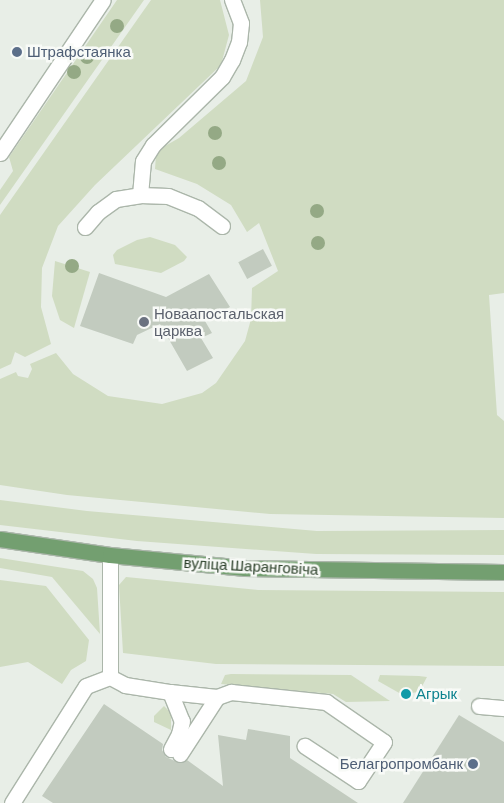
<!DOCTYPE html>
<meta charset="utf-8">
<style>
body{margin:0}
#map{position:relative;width:504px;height:803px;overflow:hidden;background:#e8eee7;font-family:Barlow,sans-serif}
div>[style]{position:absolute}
.green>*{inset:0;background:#d0dcc2}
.building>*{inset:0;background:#c2cbbf;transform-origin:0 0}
.roads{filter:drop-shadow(1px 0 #abb6aa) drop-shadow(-1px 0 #abb6aa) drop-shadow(0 1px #abb6aa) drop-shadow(0 -1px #abb6aa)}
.minor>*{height:15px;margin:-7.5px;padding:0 7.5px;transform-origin:7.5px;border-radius:7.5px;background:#fff}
.major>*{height:15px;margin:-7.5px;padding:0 7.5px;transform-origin:7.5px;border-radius:7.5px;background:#739f70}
.trees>*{width:14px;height:14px;margin:-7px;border-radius:50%;background:#94a985}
.dots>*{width:14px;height:14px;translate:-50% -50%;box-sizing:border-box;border:2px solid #f8faf7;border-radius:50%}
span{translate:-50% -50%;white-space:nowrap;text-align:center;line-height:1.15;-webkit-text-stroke:5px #f8faf7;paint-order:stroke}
.service-label{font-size:15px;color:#4e5e75}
.left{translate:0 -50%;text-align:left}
.right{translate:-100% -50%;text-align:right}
.worship-label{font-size:15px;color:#5b616d}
.street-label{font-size:15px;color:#293e27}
.culture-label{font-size:15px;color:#0d838f}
</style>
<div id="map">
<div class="green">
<i style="clip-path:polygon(117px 0,144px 0,0 205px,0 190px,13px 171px,9px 157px)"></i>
<i style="clip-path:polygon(151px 0,220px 0,229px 35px,221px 65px,95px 185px,58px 226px,42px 268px,41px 307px,51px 344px,25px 357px,15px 352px,11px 364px,0 369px,0 215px)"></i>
<i style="clip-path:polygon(260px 0,504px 0,504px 293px,489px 295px,497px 415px,504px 421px,504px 518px,270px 514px,67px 495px,0 485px,0 379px,16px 372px,18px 376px,28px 378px,32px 369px,30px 364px,56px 353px,73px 374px,108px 396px,162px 404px,202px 393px,216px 383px,245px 341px,251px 319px,252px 288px,278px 271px,259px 223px,247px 232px,231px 205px,197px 184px,155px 169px,156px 155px,165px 146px,179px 138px,246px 81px,263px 37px)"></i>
<i style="clip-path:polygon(150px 237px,175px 245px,187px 257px,184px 261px,161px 273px,115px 264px,113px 255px,117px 250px,137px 240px)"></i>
<i style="clip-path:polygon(55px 261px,90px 272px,74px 328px,60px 320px,52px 296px)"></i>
<i style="clip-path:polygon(0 500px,87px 511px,317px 531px,504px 530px,504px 555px,316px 554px,137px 541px,0 525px)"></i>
<i style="clip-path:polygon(0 558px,83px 571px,93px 579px,97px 588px,100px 634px,52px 577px,0 568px)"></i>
<i style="clip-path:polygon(126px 577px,258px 590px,504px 592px,504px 666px,216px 664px,123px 653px,119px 585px)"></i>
<i style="clip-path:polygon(0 580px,46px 586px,89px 640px,86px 661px,71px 670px,62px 684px,28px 662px,0 667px)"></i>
<i style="clip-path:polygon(231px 674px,351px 675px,390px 701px,346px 702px,333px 694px,221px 684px,225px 675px)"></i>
<i style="clip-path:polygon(380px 675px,419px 676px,427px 677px,419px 692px,401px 694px,378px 681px)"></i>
<i style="clip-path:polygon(164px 706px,171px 713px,171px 730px,154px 722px,154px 716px)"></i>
</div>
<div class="building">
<i style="left:263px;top:249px;width:19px;height:28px;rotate:62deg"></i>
<i style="clip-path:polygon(99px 273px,166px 297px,209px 274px,230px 307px,205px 321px,212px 333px,201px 338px,213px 358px,187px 371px,160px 324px,137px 335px,133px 344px,80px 326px)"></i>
<i style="clip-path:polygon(104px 704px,163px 744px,162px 750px,166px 757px,179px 763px,187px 760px,223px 786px,218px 735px,246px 740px,248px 729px,290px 736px,290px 758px,358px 803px,53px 803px,42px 796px)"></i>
<i style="clip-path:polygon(459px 715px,504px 742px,504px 803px,403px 803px)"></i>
</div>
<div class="roads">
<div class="minor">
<i style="left:0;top:153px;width:184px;rotate:-56.1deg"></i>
<i style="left:140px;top:195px;width:34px;rotate:-85deg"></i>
<i style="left:143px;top:161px;width:19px;rotate:-58deg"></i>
<i style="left:153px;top:145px;width:97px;rotate:-44.6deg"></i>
<i style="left:222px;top:77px;width:20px;rotate:-60deg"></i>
<i style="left:232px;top:60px;width:19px;rotate:-69deg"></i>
<i style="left:239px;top:42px;width:19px;rotate:-84deg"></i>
<i style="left:241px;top:23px;width:25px;rotate:-111deg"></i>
<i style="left:85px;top:227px;width:20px;rotate:-49deg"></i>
<i style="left:98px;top:212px;width:22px;rotate:-36deg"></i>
<i style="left:116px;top:199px;width:24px;rotate:-9deg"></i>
<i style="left:140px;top:195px;width:28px;rotate:2deg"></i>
<i style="left:168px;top:196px;width:32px;rotate:22deg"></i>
<i style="left:198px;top:208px;width:30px;rotate:37deg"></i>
<i style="left:110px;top:677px;width:122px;rotate:-90deg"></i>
<i style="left:170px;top:692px;width:31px;rotate:68deg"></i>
<i style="left:182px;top:721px;width:13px;rotate:103deg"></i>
<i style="left:179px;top:734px;width:17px;rotate:118deg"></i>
<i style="left:479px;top:706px;width:25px;rotate:5deg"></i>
<i style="left:180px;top:754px;width:68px;rotate:-57deg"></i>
<i style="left:12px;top:803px;width:138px;rotate:-57.7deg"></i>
<i style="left:86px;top:686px;width:26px;rotate:-21deg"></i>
<i style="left:110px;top:677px;width:17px;rotate:28deg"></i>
<i style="left:125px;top:685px;width:46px;rotate:8.8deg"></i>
<i style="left:170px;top:692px;width:47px;rotate:6.1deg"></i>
<i style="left:217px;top:697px;width:15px;rotate:-20deg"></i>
<i style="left:231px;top:692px;width:96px;rotate:6deg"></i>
<i style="left:326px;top:702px;width:70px;rotate:34.6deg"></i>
<i style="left:384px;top:742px;width:47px;rotate:123.7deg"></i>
<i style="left:358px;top:781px;width:64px;rotate:-146.6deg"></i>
</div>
<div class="major">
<i style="left:0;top:539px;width:111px;rotate:8.3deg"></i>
<i style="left:110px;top:555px;width:136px;rotate:5.5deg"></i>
<i style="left:245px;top:568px;width:259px;rotate:0.9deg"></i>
</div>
</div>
<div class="trees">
<i style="left:117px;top:26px"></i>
<i style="left:87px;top:57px"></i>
<i style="left:74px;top:72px"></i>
<i style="left:215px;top:133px"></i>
<i style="left:219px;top:163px"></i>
<i style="left:317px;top:211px"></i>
<i style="left:318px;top:243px"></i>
<i style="left:72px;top:266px"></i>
</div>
<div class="dots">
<i style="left:17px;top:52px;background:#5c6f8a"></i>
<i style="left:144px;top:322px;background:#6b7280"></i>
<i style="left:406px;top:694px;background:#0f9aa8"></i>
<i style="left:473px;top:764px;background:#5c6f8a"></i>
</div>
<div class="service-label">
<span class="left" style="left:27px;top:52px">Штрафстаянка</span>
<span class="right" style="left:463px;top:764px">Белагропромбанк</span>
</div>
<div class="worship-label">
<span class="left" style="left:154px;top:322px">Новаапостальская<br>царква</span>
</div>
<div class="street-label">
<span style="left:251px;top:566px;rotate:3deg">вуліца Шаранговіча</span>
</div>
<div class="culture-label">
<span class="left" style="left:416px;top:694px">Агрык</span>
</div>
</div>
